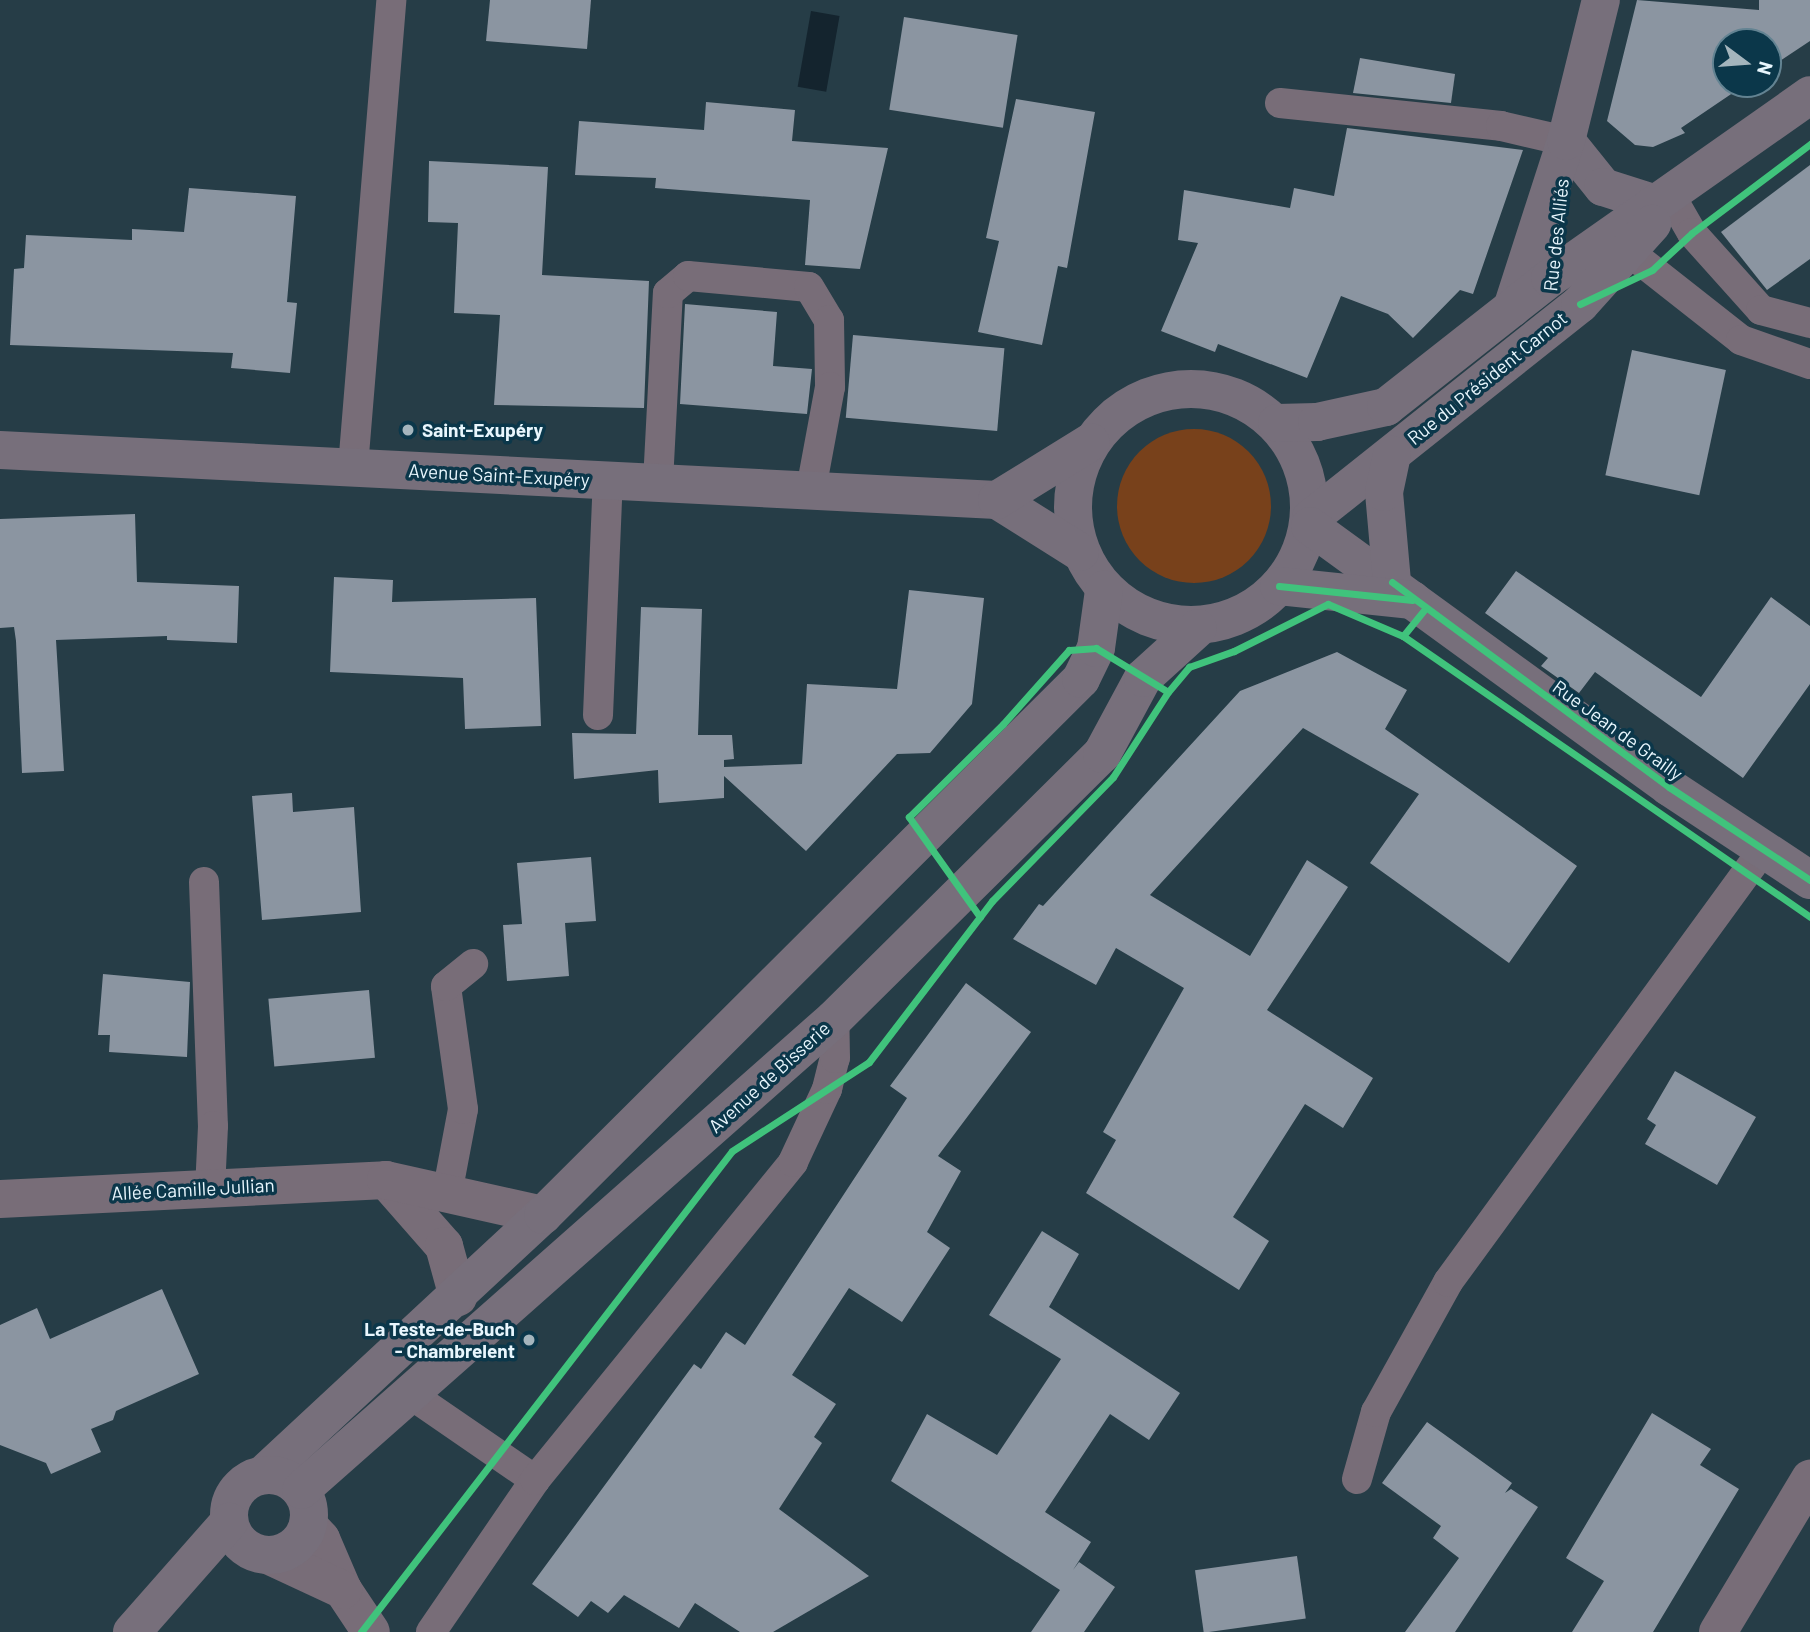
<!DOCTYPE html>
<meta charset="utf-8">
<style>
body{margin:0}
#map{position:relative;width:1810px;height:1632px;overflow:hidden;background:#263d47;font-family:Barlow,sans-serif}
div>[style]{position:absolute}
.green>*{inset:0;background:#78411b}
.round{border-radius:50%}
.water>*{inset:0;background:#14242e;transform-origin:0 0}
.building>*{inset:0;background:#8b95a1;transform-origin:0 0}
.lane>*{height:30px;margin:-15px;padding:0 15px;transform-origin:15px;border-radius:15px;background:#786d78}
.street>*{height:38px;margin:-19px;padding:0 19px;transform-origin:19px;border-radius:19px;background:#786d78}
.secondary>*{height:38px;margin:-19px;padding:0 19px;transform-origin:19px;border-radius:19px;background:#776f7b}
.secondary>.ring{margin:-19px;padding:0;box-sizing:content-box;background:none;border:38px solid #776f7b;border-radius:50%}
.cycleway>*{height:7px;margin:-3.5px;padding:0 3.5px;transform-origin:3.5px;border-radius:3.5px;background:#40c37c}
.dots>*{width:19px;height:19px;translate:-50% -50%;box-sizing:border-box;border:4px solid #0b374a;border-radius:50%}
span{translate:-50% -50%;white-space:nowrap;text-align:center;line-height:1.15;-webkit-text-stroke:7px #0b374a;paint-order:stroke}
.street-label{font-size:19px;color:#e8f6fd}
.poi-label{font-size:19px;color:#e8f6fd;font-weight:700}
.left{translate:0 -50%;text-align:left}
.right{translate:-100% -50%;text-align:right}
.north{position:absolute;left:1712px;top:28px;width:70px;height:70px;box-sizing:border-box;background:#0b374a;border:2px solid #638392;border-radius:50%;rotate:106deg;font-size:19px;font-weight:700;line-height:28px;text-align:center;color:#e8f6fd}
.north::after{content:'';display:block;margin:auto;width:24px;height:32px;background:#a4b5bd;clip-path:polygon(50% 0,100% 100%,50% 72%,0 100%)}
</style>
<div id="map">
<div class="green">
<i class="round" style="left:1117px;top:429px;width:154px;height:154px"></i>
</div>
<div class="water">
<i style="left:811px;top:11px;width:29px;height:77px;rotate:10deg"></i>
</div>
<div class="building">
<i style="clip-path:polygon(490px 0,591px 0,587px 49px,486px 41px)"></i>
<i style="clip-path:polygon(1637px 0,1759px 10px,1759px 0,1810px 0,1810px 41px,1768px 69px,1768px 42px,1726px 42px,1726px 84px,1746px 84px,1681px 128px,1685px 133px,1653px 147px,1635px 145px,1607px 121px)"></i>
<i style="left:904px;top:17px;width:115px;height:94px;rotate:9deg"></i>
<i style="clip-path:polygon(1360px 58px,1455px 74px,1451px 103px,1353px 93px)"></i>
<i style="clip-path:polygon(1016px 99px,1095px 112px,1067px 268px,1058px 266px,1042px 345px,978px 332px,999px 241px,986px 238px)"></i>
<i style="clip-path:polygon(706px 102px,795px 110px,792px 141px,888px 148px,860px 269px,805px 265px,810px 200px,655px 188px,656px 178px,575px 175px,579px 121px,704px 130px)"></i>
<i style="clip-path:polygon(1347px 128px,1523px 150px,1473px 294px,1460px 290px,1413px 338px,1388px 314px,1341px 296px,1307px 378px,1218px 344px,1215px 352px,1161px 331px,1198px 243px,1178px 240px,1184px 190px,1290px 208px,1294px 188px,1334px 196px)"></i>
<i style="clip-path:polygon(429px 161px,548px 167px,542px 275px,649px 281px,644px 408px,494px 405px,500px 315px,454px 313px,458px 223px,428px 222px)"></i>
<i style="clip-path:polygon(1810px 165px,1810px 259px,1767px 290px,1721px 232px)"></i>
<i style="clip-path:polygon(189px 188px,296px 196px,287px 302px,297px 303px,290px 373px,231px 368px,233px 353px,10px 345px,14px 269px,24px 268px,26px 235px,132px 240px,132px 229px,184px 232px)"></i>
<i style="clip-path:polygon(685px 304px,777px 312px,773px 366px,812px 369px,807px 414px,680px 404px)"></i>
<i style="left:853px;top:335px;width:152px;height:83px;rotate:5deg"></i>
<i style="left:1632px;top:350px;width:96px;height:128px;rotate:12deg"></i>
<i style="clip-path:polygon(135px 514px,137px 582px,239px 586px,237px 643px,167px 640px,167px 636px,56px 640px,64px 771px,22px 773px,16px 641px,14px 627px,0 628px,0 519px)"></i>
<i style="clip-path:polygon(1516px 571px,1701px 697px,1771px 597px,1810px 626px,1810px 684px,1743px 778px,1595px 672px,1579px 693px,1541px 666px,1548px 658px,1485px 613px)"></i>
<i style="clip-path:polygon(334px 577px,393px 580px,392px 602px,536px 598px,541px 726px,465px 729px,463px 678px,330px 672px)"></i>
<i style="clip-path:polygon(909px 590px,984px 598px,972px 704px,930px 753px,897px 754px,806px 851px,724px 776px,724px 798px,659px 803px,658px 770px,574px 779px,572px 733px,636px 734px,641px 607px,702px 609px,698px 735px,732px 735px,734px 759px,724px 760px,724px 767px,802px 764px,807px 684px,897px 689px)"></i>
<i style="clip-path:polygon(1337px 652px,1407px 690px,1385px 729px,1577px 866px,1509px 963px,1370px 863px,1419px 794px,1303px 728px,1150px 895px,1250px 956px,1307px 860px,1348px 887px,1267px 1010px,1373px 1078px,1343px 1128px,1305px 1104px,1233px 1217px,1269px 1241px,1239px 1290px,1086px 1193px,1116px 1140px,1103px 1132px,1184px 988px,1116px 948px,1096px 985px,1013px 939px,1039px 904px,1043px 906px,1240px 691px)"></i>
<i style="clip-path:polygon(292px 793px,293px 812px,354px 807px,361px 912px,262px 920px,252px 796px)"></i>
<i style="clip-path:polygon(591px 857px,596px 921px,565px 923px,569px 976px,507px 981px,503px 925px,522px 924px,517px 863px)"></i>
<i style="clip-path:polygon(103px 974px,190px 982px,187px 1057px,109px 1052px,110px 1035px,98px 1035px)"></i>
<i style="clip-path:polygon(966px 983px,1031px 1032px,938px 1156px,961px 1171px,927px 1232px,950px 1248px,902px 1322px,849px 1288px,792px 1375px,836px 1404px,814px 1437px,822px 1443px,779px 1509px,869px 1576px,773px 1632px,740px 1632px,695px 1603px,679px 1628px,624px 1595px,608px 1613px,591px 1601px,578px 1617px,532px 1584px,694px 1364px,701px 1369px,726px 1332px,745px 1345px,907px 1098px,890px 1086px)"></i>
<i style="left:369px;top:990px;width:68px;height:101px;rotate:85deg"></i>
<i style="clip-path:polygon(1675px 1071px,1756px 1117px,1717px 1185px,1645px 1144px,1656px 1125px,1647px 1119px)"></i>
<i style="clip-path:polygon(1042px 1231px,1079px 1254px,1049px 1307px,1180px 1393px,1149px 1440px,1110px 1414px,1045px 1512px,1091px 1542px,1073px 1570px,1079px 1562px,1115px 1587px,1084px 1632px,1031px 1632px,1060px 1590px,891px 1481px,927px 1414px,997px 1455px,1061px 1359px,989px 1315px)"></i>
<i style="clip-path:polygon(162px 1289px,199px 1374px,116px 1411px,113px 1420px,91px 1429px,101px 1452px,51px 1474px,46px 1463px,0 1445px,0 1325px,37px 1308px,50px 1339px)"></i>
<i style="clip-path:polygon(1652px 1413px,1711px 1449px,1700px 1465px,1739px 1489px,1653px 1632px,1572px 1632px,1604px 1581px,1566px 1558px)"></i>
<i style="clip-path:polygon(1427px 1422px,1512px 1483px,1505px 1493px,1511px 1489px,1538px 1507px,1455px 1632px,1405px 1632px,1459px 1558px,1433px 1538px,1441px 1526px,1382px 1483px)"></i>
<i style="left:1297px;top:1556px;width:63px;height:103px;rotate:82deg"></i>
</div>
<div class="lane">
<i style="left:1280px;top:103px;width:222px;rotate:5.9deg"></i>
<i style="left:1501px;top:126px;width:67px;rotate:13deg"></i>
<i style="left:1673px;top:200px;width:38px;rotate:60deg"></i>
<i style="left:1692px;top:233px;width:103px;rotate:48.1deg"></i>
<i style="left:1761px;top:310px;width:51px;rotate:14.9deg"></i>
<i style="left:1628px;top:251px;width:144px;rotate:38.2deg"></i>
<i style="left:1741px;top:340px;width:73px;rotate:19.2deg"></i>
<i style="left:353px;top:467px;width:469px;rotate:-85.3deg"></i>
<i style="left:658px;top:482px;width:189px;rotate:-87deg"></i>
<i style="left:668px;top:293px;width:26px;rotate:-40deg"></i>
<i style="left:688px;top:276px;width:121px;rotate:5.2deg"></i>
<i style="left:809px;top:287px;width:39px;rotate:59deg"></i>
<i style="left:829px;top:320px;width:67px;rotate:89.1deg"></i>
<i style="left:830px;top:387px;width:105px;rotate:100.5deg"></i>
<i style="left:598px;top:715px;width:235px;rotate:-87.6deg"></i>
<i style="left:204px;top:882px;width:244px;rotate:87.9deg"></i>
<i style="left:213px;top:1126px;width:63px;rotate:92.7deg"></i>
<i style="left:447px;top:1194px;width:86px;rotate:-79.3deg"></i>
<i style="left:463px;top:1109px;width:124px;rotate:-97.9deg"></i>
<i style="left:446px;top:986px;width:35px;rotate:-39deg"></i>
<i style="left:410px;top:1394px;width:152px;rotate:34.5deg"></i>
<i style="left:1357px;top:1479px;width:70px;rotate:-74.2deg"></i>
<i style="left:1376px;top:1412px;width:149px;rotate:-61deg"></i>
<i style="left:1448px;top:1282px;width:535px;rotate:-53.9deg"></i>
<i style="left:431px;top:1632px;width:184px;rotate:-55.6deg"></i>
<i style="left:535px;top:1480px;width:409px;rotate:-50.9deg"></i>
<i style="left:793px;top:1162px;width:81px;rotate:-65deg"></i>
<i style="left:827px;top:1089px;width:32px;rotate:-76deg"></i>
<i style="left:835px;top:1058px;width:39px;rotate:-91deg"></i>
</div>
<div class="street">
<i style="left:386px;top:1180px;width:88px;rotate:48.7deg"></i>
<i style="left:444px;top:1246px;width:53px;rotate:74.6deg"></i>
<i style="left:0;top:1199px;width:386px;rotate:-2.8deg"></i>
<i style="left:386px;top:1180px;width:161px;rotate:12.6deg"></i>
<i style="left:308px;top:1525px;width:19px;rotate:47deg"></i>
<i style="left:321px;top:1539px;width:56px;rotate:66.7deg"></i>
<i style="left:343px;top:1590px;width:50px;rotate:56.3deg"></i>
<i style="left:268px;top:1555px;width:83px;rotate:25deg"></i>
<i style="left:1718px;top:1632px;width:179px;rotate:-59deg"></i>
</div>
<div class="secondary">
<i style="left:1566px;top:141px;width:59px;rotate:51.2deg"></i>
<i style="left:1603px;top:187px;width:52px;rotate:17.7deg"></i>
<i style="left:1512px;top:308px;width:176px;rotate:-72.1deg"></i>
<i style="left:1566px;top:141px;width:145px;rotate:-76.1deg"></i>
<i class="ring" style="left:1073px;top:389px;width:198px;height:198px"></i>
<i style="left:1277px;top:423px;width:40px;rotate:-1.4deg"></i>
<i style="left:1317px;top:422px;width:71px;rotate:-12.3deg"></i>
<i style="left:1386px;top:407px;width:209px;rotate:-38.2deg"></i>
<i style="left:1550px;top:278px;width:318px;rotate:-35.1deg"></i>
<i style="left:0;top:450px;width:998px;rotate:2.87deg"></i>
<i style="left:997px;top:500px;width:98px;rotate:32.1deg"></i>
<i style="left:997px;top:500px;width:110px;rotate:-31.7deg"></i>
<i style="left:1311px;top:518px;width:344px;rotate:-38.5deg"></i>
<i style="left:1580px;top:304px;width:108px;rotate:-48deg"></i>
<i style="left:1310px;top:526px;width:444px;rotate:36deg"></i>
<i style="left:1669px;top:787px;width:169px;rotate:33.4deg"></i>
<i style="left:1392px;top:582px;width:90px;rotate:-95.1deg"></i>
<i style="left:1384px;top:492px;width:38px;rotate:-78deg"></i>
<i style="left:1279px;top:586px;width:134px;rotate:6deg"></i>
<i style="left:265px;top:1473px;width:379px;rotate:-42.9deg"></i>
<i style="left:543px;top:1215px;width:759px;rotate:-44.89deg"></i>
<i style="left:1081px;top:679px;width:34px;rotate:-64deg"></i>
<i style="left:1096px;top:648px;width:59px;rotate:-82.1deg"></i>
<i class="ring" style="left:229px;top:1475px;width:42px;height:42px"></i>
<i style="left:301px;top:1490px;width:711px;rotate:-41.47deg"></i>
<i style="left:834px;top:1019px;width:377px;rotate:-44.7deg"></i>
<i style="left:1102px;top:754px;width:86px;rotate:-61.7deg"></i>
<i style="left:1143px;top:678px;width:74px;rotate:-42.3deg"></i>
<i style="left:132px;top:1632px;width:147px;rotate:-48.6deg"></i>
</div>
<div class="cycleway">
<i style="left:1580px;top:304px;width:80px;rotate:-25.3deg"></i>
<i style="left:1652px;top:270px;width:54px;rotate:-42.8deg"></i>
<i style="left:1692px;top:233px;width:148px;rotate:-37deg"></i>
<i style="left:1392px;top:582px;width:345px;rotate:36.5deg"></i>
<i style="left:1669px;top:787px;width:169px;rotate:33.4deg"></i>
<i style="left:1279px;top:586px;width:134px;rotate:6deg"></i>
<i style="left:1403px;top:636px;width:495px;rotate:34.6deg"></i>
<i style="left:980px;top:917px;width:123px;rotate:-125.4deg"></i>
<i style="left:909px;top:817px;width:132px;rotate:-44.7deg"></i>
<i style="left:1003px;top:724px;width:99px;rotate:-48.3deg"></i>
<i style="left:1069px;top:650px;width:27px;rotate:-4deg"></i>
<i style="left:1096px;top:648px;width:84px;rotate:31.4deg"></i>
<i style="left:361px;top:1632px;width:607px;rotate:-52.36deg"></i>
<i style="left:732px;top:1151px;width:163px;rotate:-33deg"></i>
<i style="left:869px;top:1062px;width:203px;rotate:-52.6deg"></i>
<i style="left:992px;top:901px;width:173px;rotate:-45.7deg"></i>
<i style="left:1113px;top:777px;width:101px;rotate:-57.1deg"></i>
<i style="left:1168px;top:692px;width:33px;rotate:-50deg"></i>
<i style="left:1189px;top:667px;width:48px;rotate:-19.6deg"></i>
<i style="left:1234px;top:651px;width:105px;rotate:-26.6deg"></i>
<i style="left:1328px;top:604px;width:82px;rotate:23.1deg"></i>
<i style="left:1403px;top:636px;width:33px;rotate:-51deg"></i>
</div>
<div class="dots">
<i style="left:408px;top:430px;background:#a4b5bd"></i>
<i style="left:529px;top:1340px;background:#a4b5bd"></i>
</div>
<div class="street-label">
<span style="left:1556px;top:235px;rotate:-84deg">Rue des Alliés</span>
<span style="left:1487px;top:378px;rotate:-39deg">Rue du Président Carnot</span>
<span style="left:499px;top:475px;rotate:3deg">Avenue Saint-Exupéry</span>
<span style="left:1618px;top:730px;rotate:36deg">Rue Jean de Grailly</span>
<span style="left:769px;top:1077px;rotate:-42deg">Avenue de Bisserie</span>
<span style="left:193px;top:1189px;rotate:-3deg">Allée Camille Jullian</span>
</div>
<div class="poi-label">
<span class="left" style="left:422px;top:430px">Saint-Exupéry</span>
<span class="right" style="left:515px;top:1340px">La Teste-de-Buch<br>- Chambrelent</span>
</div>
<div class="north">N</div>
</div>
